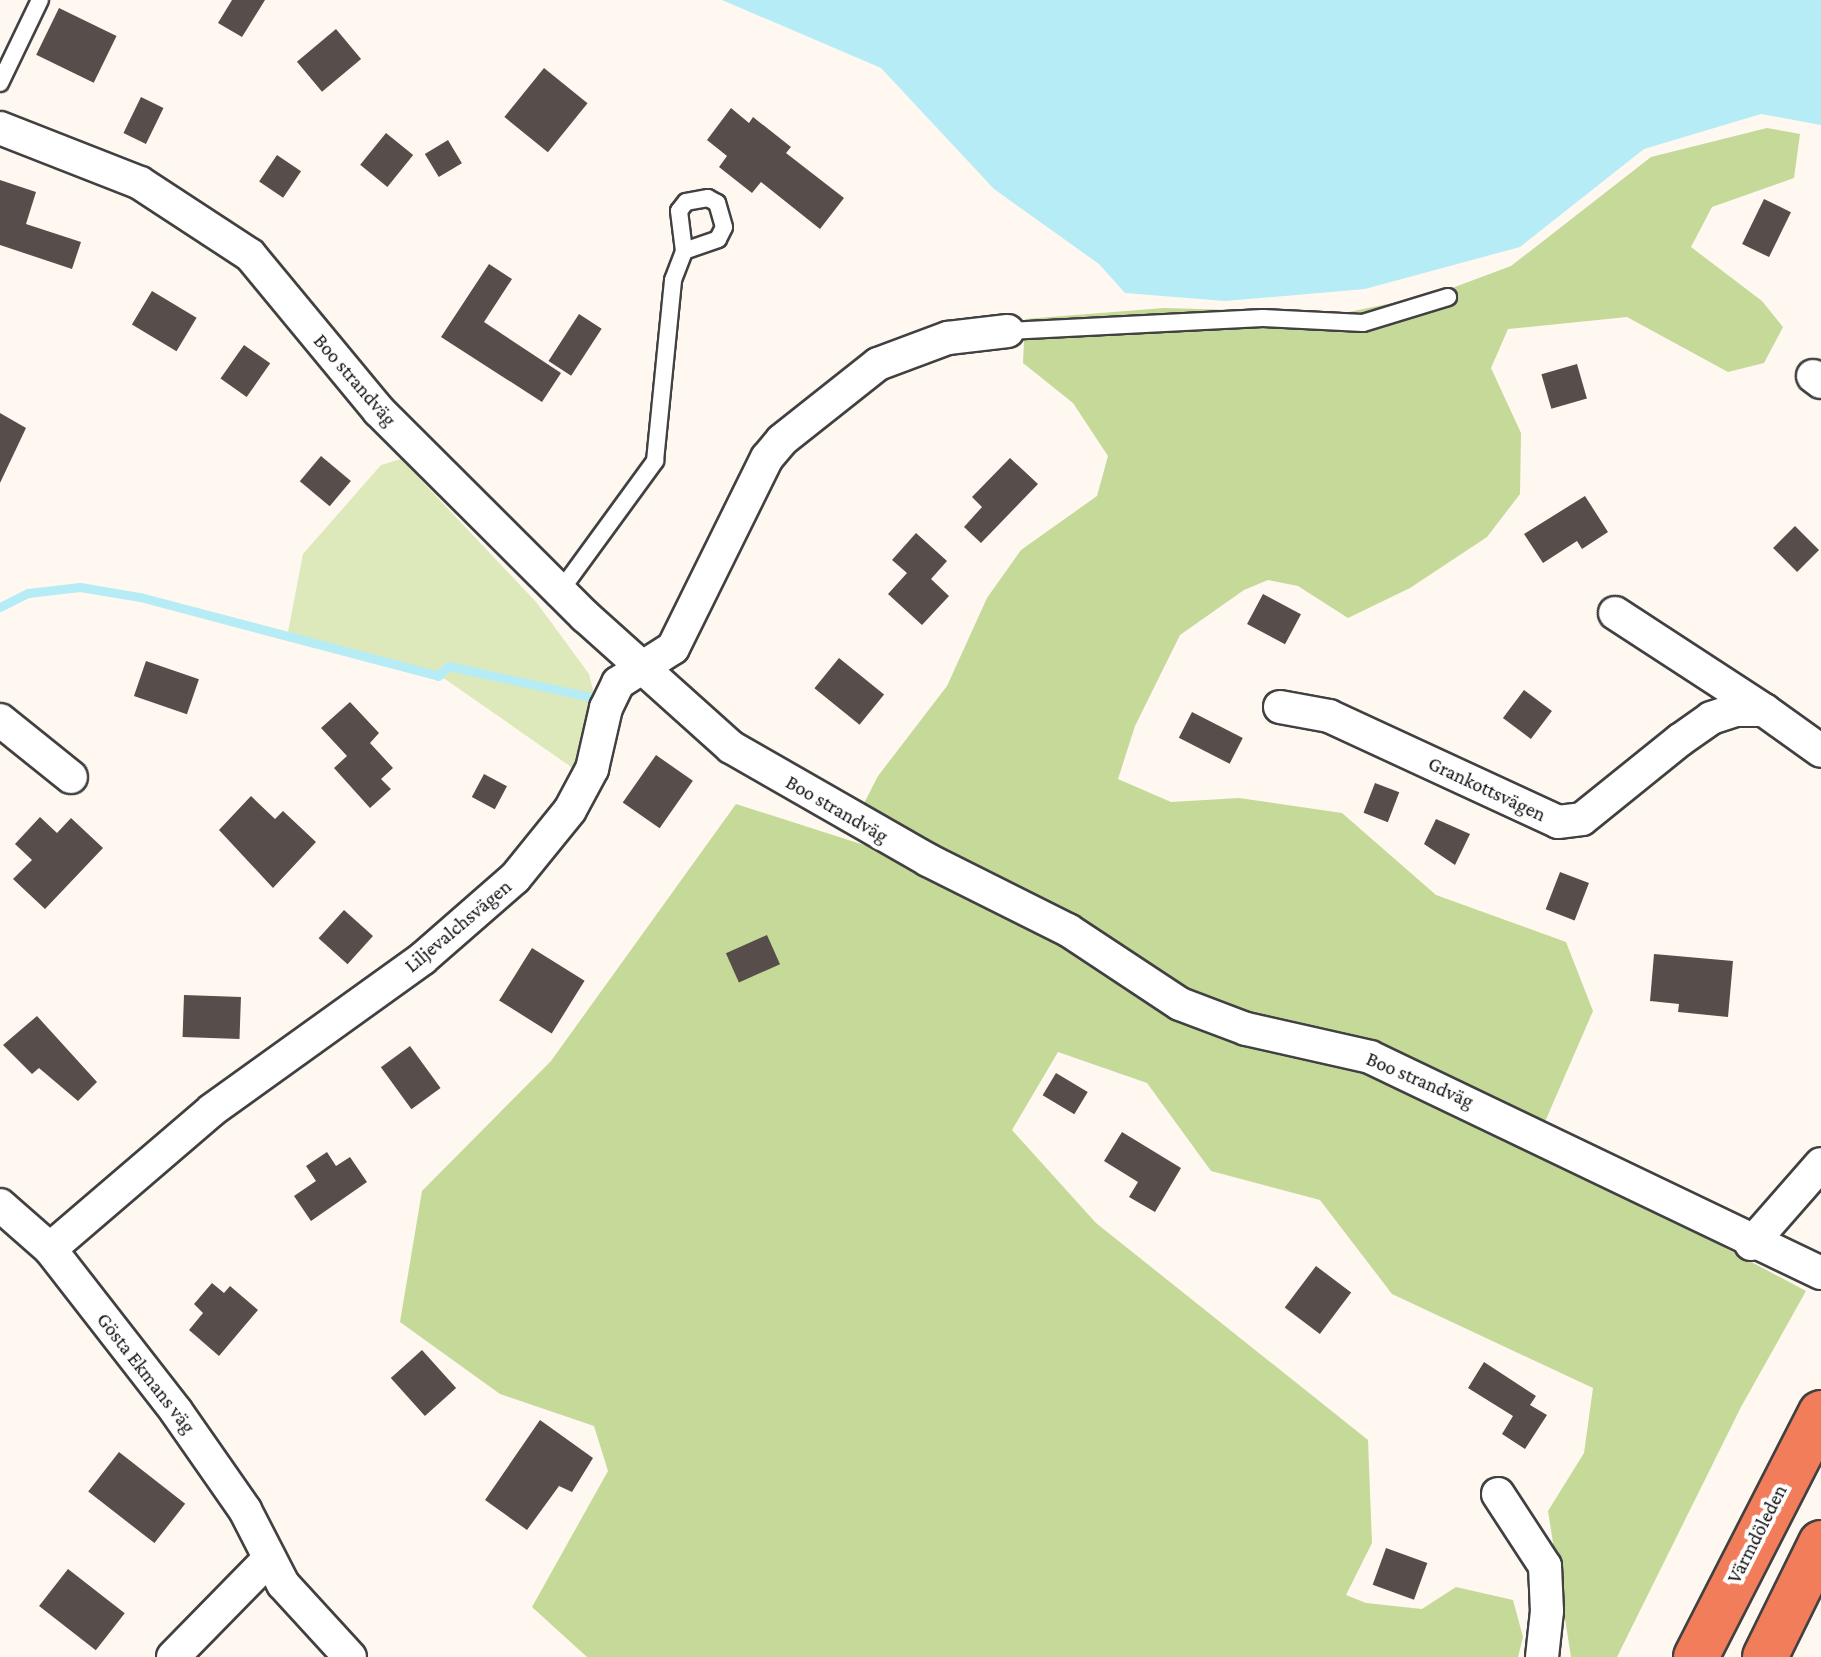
<!DOCTYPE html>
<meta charset="utf-8">
<style>
body{margin:0}
#map{position:relative;width:1821px;height:1657px;overflow:hidden;background:#fff8f0;font-family:"Crimson Pro",serif}
div>[style]{position:absolute}
.green>*{inset:0;background:#dde9ba}
.forest>*{inset:0;background:#c5d999}
.water>*{inset:0;background:#b6ecf5}
.stream>*{height:9px;margin:-4.5px;padding:0 4.5px;transform-origin:4.5px;border-radius:4.5px;background:#b6ecf5}
.building>*{inset:0;background:#574d4b;transform-origin:0 0}
.roads{filter:drop-shadow(2px 0 #414141) drop-shadow(-2px 0 #414141) drop-shadow(0 2px #414141) drop-shadow(0 -2px #414141)}
.lane>*{height:16px;margin:-8px;padding:0 8px;transform-origin:8px;border-radius:8px;background:#fff}
.street>*{height:32px;margin:-16px;padding:0 16px;transform-origin:16px;border-radius:16px;background:#fff}
.highway>*{height:44px;margin:-22px;padding:0 22px;transform-origin:22px;border-radius:22px;background:#f27d5b}
span{translate:-50% -50%;white-space:nowrap;text-align:center;line-height:1.15;-webkit-text-stroke:8px #fff;paint-order:stroke}
.street-label{font-size:20px;color:#0e0e0e}
</style>
<div id="map">
<div class="green">
<i style="clip-path:polygon(401px 459px,537px 603px,589px 674px,595px 698px,574px 769px,445px 679px,288px 632px,303px 554px,381px 465px)"></i>
</div>
<div class="forest">
<i style="clip-path:polygon(1767px 128px,1800px 134px,1794px 178px,1712px 207px,1691px 247px,1762px 301px,1783px 327px,1764px 363px,1728px 372px,1627px 317px,1508px 329px,1491px 368px,1521px 433px,1520px 494px,1487px 537px,1410px 588px,1348px 618px,1298px 586px,1268px 580px,1244px 590px,1180px 635px,1135px 726px,1118px 779px,1171px 802px,1239px 798px,1342px 813px,1436px 895px,1566px 942px,1593px 1011px,1544px 1124px,1448px 1075px,1369px 1042px,1254px 1020px,1187px 990px,859px 813px,878px 776px,947px 686px,987px 598px,1021px 550px,1097px 496px,1108px 456px,1073px 403px,1023px 363px,1025px 319px,1164px 308px,1344px 313px,1436px 294px,1511px 266px,1651px 157px)"></i>
<i style="clip-path:polygon(736px 804px,889px 853px,1065px 935px,1176px 1013px,1371px 1069px,1471px 1113px,1806px 1291px,1741px 1407px,1617px 1657px,1571px 1657px,1548px 1511px,1584px 1453px,1593px 1388px,1392px 1294px,1320px 1200px,1211px 1171px,1147px 1083px,1058px 1052px,1012px 1130px,1096px 1223px,1368px 1440px,1372px 1543px,1346px 1595px,1366px 1603px,1422px 1609px,1456px 1587px,1513px 1600px,1523px 1637px,1518px 1657px,587px 1657px,532px 1607px,608px 1471px,594px 1426px,500px 1394px,400px 1322px,422px 1191px,551px 1061px)"></i>
</div>
<div class="water">
<i style="clip-path:polygon(722px 0,1821px 0,1821px 125px,1761px 114px,1644px 149px,1520px 247px,1365px 289px,1225px 301px,1125px 293px,1099px 264px,994px 189px,881px 68px)"></i>
</div>
<div class="stream">
<i style="left:0;top:607px;width:31px;rotate:-27deg"></i>
<i style="left:28px;top:593px;width:52px;rotate:-6.6deg"></i>
<i style="left:80px;top:587px;width:61px;rotate:9.5deg"></i>
<i style="left:140px;top:597px;width:308px;rotate:14.8deg"></i>
<i style="left:438px;top:676px;width:14px;rotate:-45deg"></i>
<i style="left:448px;top:666px;width:150px;rotate:12.3deg"></i>
</div>
<div class="building">
<i style="clip-path:polygon(232px 0,265px 0,242px 37px,218px 23px)"></i>
<i style="left:59px;top:8px;width:64px;height:52px;rotate:26deg"></i>
<i style="left:336px;top:29px;width:39px;height:51px;rotate:50deg"></i>
<i style="left:544px;top:68px;width:56px;height:63px;rotate:39deg"></i>
<i style="left:141px;top:97px;width:25px;height:40px;rotate:26deg"></i>
<i style="clip-path:polygon(731px 108px,749px 123px,753px 117px,791px 147px,786px 153px,844px 198px,820px 229px,761px 182px,752px 193px,719px 167px,727px 156px,707px 140px)"></i>
<i style="left:386px;top:133px;width:35px;height:41px;rotate:39deg"></i>
<i style="left:448px;top:140px;width:27px;height:27px;rotate:59deg"></i>
<i style="left:277px;top:155px;width:29px;height:32px;rotate:34deg"></i>
<i style="clip-path:polygon(0 180px,36px 192px,26px 224px,81px 242px,72px 269px,0 245px)"></i>
<i style="left:1764px;top:199px;width:30px;height:50px;rotate:26deg"></i>
<i style="clip-path:polygon(489px 264px,512px 279px,484px 322px,561px 373px,542px 402px,441px 337px)"></i>
<i style="left:152px;top:291px;width:52px;height:39px;rotate:31deg"></i>
<i style="left:579px;top:314px;width:27px;height:56px;rotate:33deg"></i>
<i style="left:244px;top:345px;width:32px;height:41px;rotate:35deg"></i>
<i style="left:1577px;top:364px;width:36px;height:37px;rotate:74deg"></i>
<i style="clip-path:polygon(0 413px,26px 428px,0 483px)"></i>
<i style="left:321px;top:456px;width:39px;height:33px;rotate:40deg"></i>
<i style="clip-path:polygon(1010px 458px,1038px 484px,981px 543px,964px 527px,982px 507px,972px 497px)"></i>
<i style="clip-path:polygon(1585px 496px,1608px 532px,1582px 549px,1577px 541px,1543px 563px,1524px 534px)"></i>
<i style="left:1795px;top:526px;width:34px;height:31px;rotate:45deg"></i>
<i style="clip-path:polygon(916px 533px,947px 561px,931px 579px,949px 596px,922px 625px,888px 594px,907px 573px,892px 560px)"></i>
<i style="left:1263px;top:594px;width:43px;height:34px;rotate:28deg"></i>
<i style="left:839px;top:658px;width:58px;height:39px;rotate:39deg"></i>
<i style="left:146px;top:661px;width:56px;height:37px;rotate:19deg"></i>
<i style="left:1524px;top:690px;width:35px;height:35px;rotate:37deg"></i>
<i style="clip-path:polygon(350px 702px,379px 733px,370px 743px,393px 768px,381px 779px,391px 789px,370px 808px,334px 768px,347px 756px,321px 728px)"></i>
<i style="left:1192px;top:712px;width:57px;height:29px;rotate:27deg"></i>
<i style="left:656px;top:755px;width:45px;height:58px;rotate:35deg"></i>
<i style="left:484px;top:774px;width:26px;height:26px;rotate:28deg"></i>
<i style="left:1375px;top:783px;width:26px;height:32px;rotate:21deg"></i>
<i style="clip-path:polygon(251px 796px,275px 819px,283px 811px,316px 842px,273px 888px,219px 830px)"></i>
<i style="clip-path:polygon(40px 817px,57px 833px,71px 818px,103px 848px,45px 909px,13px 879px,32px 860px,15px 844px)"></i>
<i style="clip-path:polygon(1436px 819px,1470px 834px,1455px 865px,1424px 844px)"></i>
<i style="left:1560px;top:872px;width:31px;height:40px;rotate:21deg"></i>
<i style="left:344px;top:910px;width:39px;height:38px;rotate:42deg"></i>
<i style="left:767px;top:935px;width:32px;height:45px;rotate:66deg"></i>
<i style="left:532px;top:948px;width:62px;height:62px;rotate:32deg"></i>
<i style="clip-path:polygon(1654px 954px,1733px 961px,1728px 1017px,1678px 1012px,1679px 1004px,1650px 1001px)"></i>
<i style="left:184px;top:995px;width:57px;height:42px;rotate:2deg"></i>
<i style="clip-path:polygon(37px 1016px,97px 1082px,78px 1101px,39px 1068px,32px 1074px,3px 1045px)"></i>
<i style="left:410px;top:1046px;width:52px;height:36px;rotate:54deg"></i>
<i style="left:1056px;top:1073px;width:37px;height:26px;rotate:31deg"></i>
<i style="clip-path:polygon(1122px 1132px,1181px 1168px,1155px 1212px,1129px 1197px,1138px 1182px,1104px 1161px)"></i>
<i style="clip-path:polygon(327px 1152px,336px 1166px,350px 1157px,367px 1182px,311px 1221px,294px 1196px,316px 1181px,306px 1166px)"></i>
<i style="left:1316px;top:1266px;width:44px;height:52px;rotate:37deg"></i>
<i style="clip-path:polygon(212px 1283px,224px 1293px,230px 1286px,258px 1310px,219px 1356px,189px 1330px,203px 1313px,194px 1304px)"></i>
<i style="left:422px;top:1350px;width:51px;height:42px;rotate:48deg"></i>
<i style="clip-path:polygon(1484px 1362px,1536px 1396px,1530px 1405px,1547px 1415px,1525px 1449px,1502px 1434px,1513px 1416px,1468px 1388px)"></i>
<i style="clip-path:polygon(540px 1420px,593px 1458px,572px 1492px,559px 1486px,527px 1530px,485px 1500px)"></i>
<i style="left:119px;top:1452px;width:84px;height:50px;rotate:38deg"></i>
<i style="left:1386px;top:1548px;width:44px;height:39px;rotate:20deg"></i>
<i style="left:68px;top:1569px;width:72px;height:47px;rotate:38deg"></i>
</div>
<div class="roads">
<div class="lane">
<i style="left:0;top:83px;width:92px;rotate:-64.3deg"></i>
<i style="left:1008px;top:331px;width:255px;rotate:-2.9deg"></i>
<i style="left:1263px;top:318px;width:100px;rotate:2.9deg"></i>
<i style="left:1363px;top:323px;width:89px;rotate:-17deg"></i>
<i style="left:561px;top:590px;width:160px;rotate:-53.9deg"></i>
<i style="left:655px;top:461px;width:182px;rotate:-84.3deg"></i>
<i style="left:673px;top:280px;width:31px;rotate:-69deg"></i>
<i style="left:684px;top:251px;width:36px;rotate:-19deg"></i>
<i style="left:718px;top:239px;width:13px;rotate:-63deg"></i>
<i style="left:724px;top:227px;width:25px;rotate:-106deg"></i>
<i style="left:717px;top:203px;width:10px;rotate:-151deg"></i>
<i style="left:708px;top:198px;width:22px;rotate:170deg"></i>
<i style="left:686px;top:202px;width:11px;rotate:128deg"></i>
<i style="left:679px;top:211px;width:40px;rotate:82.9deg"></i>
</div>
<div class="street">
<i style="left:0;top:128px;width:150px;rotate:21.4deg"></i>
<i style="left:140px;top:183px;width:131px;rotate:33.2deg"></i>
<i style="left:250px;top:255px;width:202px;rotate:50.4deg"></i>
<i style="left:379px;top:411px;width:291px;rotate:44.9deg"></i>
<i style="left:585px;top:616px;width:196px;rotate:41.9deg"></i>
<i style="left:731px;top:747px;width:227px;rotate:29.8deg"></i>
<i style="left:928px;top:860px;width:157px;rotate:26.6deg"></i>
<i style="left:1068px;top:930px;width:134px;rotate:33.5deg"></i>
<i style="left:1180px;top:1004px;width:71px;rotate:20.7deg"></i>
<i style="left:1246px;top:1029px;width:127px;rotate:12.7deg"></i>
<i style="left:1370px;top:1057px;width:500px;rotate:25.59deg"></i>
<i style="left:1813px;top:376px;width:10px;rotate:37deg"></i>
<i style="left:1615px;top:613px;width:178px;rotate:33.1deg"></i>
<i style="left:1280px;top:707px;width:50px;rotate:10.4deg"></i>
<i style="left:1329px;top:716px;width:252px;rotate:24.8deg"></i>
<i style="left:1558px;top:822px;width:24px;rotate:-7deg"></i>
<i style="left:1582px;top:819px;width:126px;rotate:-38.9deg"></i>
<i style="left:1680px;top:740px;width:38px;rotate:-35deg"></i>
<i style="left:1711px;top:718px;width:25px;rotate:-18deg"></i>
<i style="left:1735px;top:710px;width:29px"></i>
<i style="left:1764px;top:710px;width:70px;rotate:35.7deg"></i>
<i style="left:0;top:720px;width:91px;rotate:38.8deg"></i>
<i style="left:0;top:1205px;width:67px;rotate:41.3deg"></i>
<i style="left:50px;top:1249px;width:205px;rotate:52.1deg"></i>
<i style="left:176px;top:1411px;width:121px;rotate:55.1deg"></i>
<i style="left:245px;top:1510px;width:83px;rotate:62.8deg"></i>
<i style="left:283px;top:1584px;width:99px;rotate:47.5deg"></i>
<i style="left:1751px;top:1244px;width:106px;rotate:-48.8deg"></i>
<i style="left:50px;top:1249px;width:213px;rotate:-40.6deg"></i>
<i style="left:212px;top:1110px;width:259px;rotate:-35.7deg"></i>
<i style="left:422px;top:959px;width:123px;rotate:-41.1deg"></i>
<i style="left:515px;top:878px;width:87px;rotate:-51deg"></i>
<i style="left:570px;top:810px;width:47px;rotate:-61.8deg"></i>
<i style="left:592px;top:769px;width:63px;rotate:-77.1deg"></i>
<i style="left:606px;top:708px;width:28px;rotate:-64deg"></i>
<i style="left:618px;top:683px;width:65px;rotate:-32.5deg"></i>
<i style="left:673px;top:648px;width:212px;rotate:-63.7deg"></i>
<i style="left:767px;top:458px;width:23px;rotate:-50deg"></i>
<i style="left:782px;top:440px;width:122px;rotate:-38.4deg"></i>
<i style="left:878px;top:364px;width:75px;rotate:-20.4deg"></i>
<i style="left:948px;top:338px;width:60px;rotate:-6.7deg"></i>
<i style="left:1498px;top:1494px;width:86px;rotate:56.9deg"></i>
<i style="left:1545px;top:1566px;width:45px;rotate:87.5deg"></i>
<i style="left:1547px;top:1611px;width:46px;rotate:96.2deg"></i>
<i style="left:173px;top:1657px;width:134px;rotate:-45.6deg"></i>
</div>
<div class="highway">
<i style="left:1696px;top:1657px;width:274px;rotate:-62.9deg"></i>
<i style="left:1765px;top:1657px;width:127px;rotate:-63.8deg"></i>
</div>
</div>
<div class="street-label">
<span style="left:355px;top:380px;rotate:49deg">Boo strandväg</span>
<span style="left:1487px;top:789px;rotate:25deg">Grankottsvägen</span>
<span style="left:837px;top:809px;rotate:30deg">Boo strandväg</span>
<span style="left:458px;top:926px;rotate:-40deg">Liljevalchsvägen</span>
<span style="left:1420px;top:1080px;rotate:23deg">Boo strandväg</span>
<span style="left:146px;top:1373px;rotate:52deg">Gösta Ekmans väg</span>
<span style="left:1757px;top:1534px;rotate:-63deg">Värmdöleden</span>
</div>
</div>
